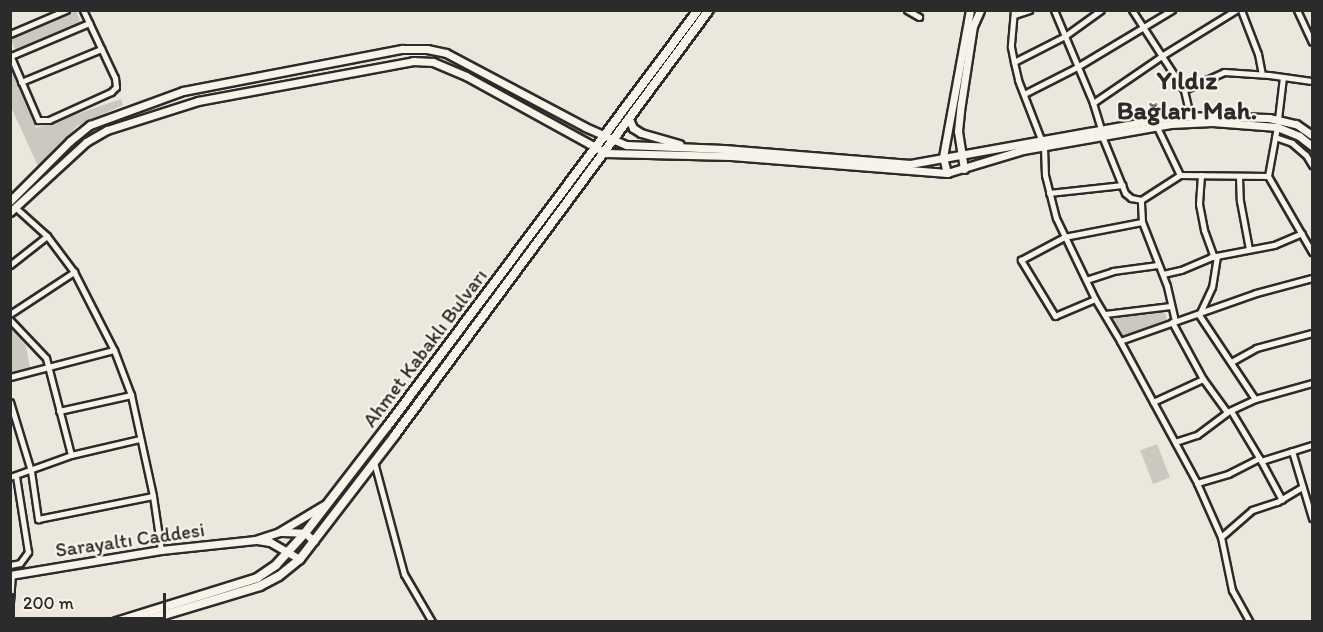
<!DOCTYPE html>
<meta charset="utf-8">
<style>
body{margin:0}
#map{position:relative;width:1323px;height:632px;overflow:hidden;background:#ebe7dd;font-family:Itim,sans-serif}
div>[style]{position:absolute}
.green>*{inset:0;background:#cbc8bf;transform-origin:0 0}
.roads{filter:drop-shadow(2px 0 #2b2b2b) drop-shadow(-2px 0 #2b2b2b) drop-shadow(0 2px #2b2b2b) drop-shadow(0 -2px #2b2b2b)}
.minor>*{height:5px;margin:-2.5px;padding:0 2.5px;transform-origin:2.5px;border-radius:2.5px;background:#f7f3e8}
.tertiary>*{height:7px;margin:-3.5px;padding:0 3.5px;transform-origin:3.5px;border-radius:3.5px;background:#f7f3e8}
.secondary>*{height:8px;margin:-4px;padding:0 4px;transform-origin:4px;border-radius:4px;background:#f7f3e8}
span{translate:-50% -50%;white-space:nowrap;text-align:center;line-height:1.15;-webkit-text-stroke:4.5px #f7f3e8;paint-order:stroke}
.street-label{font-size:20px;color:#2b2b2b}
.district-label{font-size:26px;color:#2b2b2b;font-weight:700}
.frame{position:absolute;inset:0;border:12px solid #2b2b2b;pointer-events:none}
.scale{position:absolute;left:12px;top:593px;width:154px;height:27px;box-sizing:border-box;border:3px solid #2b2b2b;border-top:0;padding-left:8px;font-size:18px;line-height:21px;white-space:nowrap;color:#2b2b2b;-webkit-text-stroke:4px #f7f3e8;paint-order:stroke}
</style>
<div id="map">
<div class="green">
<i style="left:76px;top:11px;width:13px;height:71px;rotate:67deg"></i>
<i style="clip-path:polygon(11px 67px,36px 128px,121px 99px,123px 105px,77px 126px,38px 166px,11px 107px)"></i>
<i style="clip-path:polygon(1164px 309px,1167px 320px,1124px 336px,1113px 323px,1114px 317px)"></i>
<i style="clip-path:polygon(10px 328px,26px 346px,30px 368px,11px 372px)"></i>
<i style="left:1157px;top:444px;width:36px;height:18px;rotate:69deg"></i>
</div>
<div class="roads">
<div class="minor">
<i style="left:907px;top:10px;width:14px;rotate:30deg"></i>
<i style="left:1014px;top:10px;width:37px;rotate:95deg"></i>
<i style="left:1011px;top:47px;width:15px;rotate:79deg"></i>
<i style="left:1014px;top:62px;width:18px;rotate:77deg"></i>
<i style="left:1018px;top:80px;width:72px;rotate:68.8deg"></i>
<i style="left:1044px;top:147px;width:28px;rotate:88deg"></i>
<i style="left:1045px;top:175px;width:44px;rotate:75.7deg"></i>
<i style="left:1056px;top:218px;width:90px;rotate:64.3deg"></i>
<i style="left:1095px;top:299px;width:49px;rotate:59.2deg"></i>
<i style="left:1120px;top:341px;width:162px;rotate:61.5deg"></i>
<i style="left:1197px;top:483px;width:59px;rotate:66deg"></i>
<i style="left:1221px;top:537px;width:41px;rotate:-41.1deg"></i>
<i style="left:1252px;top:510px;width:26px;rotate:-18deg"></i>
<i style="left:1277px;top:502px;width:29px;rotate:-31deg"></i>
<i style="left:1054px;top:10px;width:101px;rotate:67.2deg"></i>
<i style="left:1093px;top:103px;width:27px;rotate:73deg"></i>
<i style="left:1132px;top:10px;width:95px;rotate:57deg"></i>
<i style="left:1184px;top:90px;width:26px;rotate:77deg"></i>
<i style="left:1241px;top:10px;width:47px;rotate:68.9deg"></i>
<i style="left:1258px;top:54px;width:20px;rotate:79deg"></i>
<i style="left:1297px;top:10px;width:35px;rotate:65deg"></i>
<i style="left:1014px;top:15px;width:16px;rotate:-18deg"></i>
<i style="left:10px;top:34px;width:61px;rotate:-23.2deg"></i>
<i style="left:10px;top:55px;width:71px;rotate:66.7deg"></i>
<i style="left:38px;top:120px;width:11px"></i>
<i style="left:49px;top:120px;width:68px;rotate:-24.3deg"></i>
<i style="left:111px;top:92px;width:7px;rotate:-45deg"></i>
<i style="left:116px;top:87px;width:9px;rotate:-96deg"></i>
<i style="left:115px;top:78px;width:75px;rotate:-115.2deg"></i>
<i style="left:11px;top:56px;width:85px;rotate:-22.9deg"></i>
<i style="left:1014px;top:62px;width:57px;rotate:-27deg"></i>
<i style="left:1065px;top:36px;width:44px;rotate:-35.8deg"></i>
<i style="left:21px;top:82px;width:87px;rotate:-22.4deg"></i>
<i style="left:1184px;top:90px;width:44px;rotate:-24.2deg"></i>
<i style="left:1224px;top:72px;width:45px;rotate:3.8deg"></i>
<i style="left:1269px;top:75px;width:43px;rotate:7.9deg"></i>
<i style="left:1024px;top:94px;width:59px;rotate:-27deg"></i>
<i style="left:1077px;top:67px;width:111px;rotate:-31deg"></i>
<i style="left:1093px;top:103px;width:85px;rotate:-34.4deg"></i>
<i style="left:1163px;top:55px;width:86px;rotate:-31.7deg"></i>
<i style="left:1278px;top:119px;width:42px;rotate:-83.2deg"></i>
<i style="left:1156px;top:125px;width:55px;rotate:64.4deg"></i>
<i style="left:1102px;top:136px;width:61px;rotate:68deg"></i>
<i style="left:1125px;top:193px;width:8px;rotate:40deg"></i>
<i style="left:1131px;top:198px;width:10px;rotate:11deg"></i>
<i style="left:1275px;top:137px;width:18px;rotate:19deg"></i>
<i style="left:1292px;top:143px;width:18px;rotate:41deg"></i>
<i style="left:1306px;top:155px;width:12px;rotate:59deg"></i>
<i style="left:1201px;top:175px;width:29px;rotate:94deg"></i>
<i style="left:1199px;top:204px;width:26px;rotate:79deg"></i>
<i style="left:1204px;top:230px;width:29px;rotate:70deg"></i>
<i style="left:1268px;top:176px;width:50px;rotate:-79.6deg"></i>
<i style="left:1239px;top:177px;width:24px;rotate:88deg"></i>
<i style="left:1240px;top:201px;width:49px;rotate:79.4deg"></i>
<i style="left:1049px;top:193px;width:74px;rotate:-6.2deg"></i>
<i style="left:16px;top:208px;width:42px;rotate:42.1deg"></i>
<i style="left:47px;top:236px;width:45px;rotate:53.1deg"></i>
<i style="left:74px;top:272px;width:88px;rotate:62.9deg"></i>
<i style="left:114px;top:350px;width:48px;rotate:69.3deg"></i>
<i style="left:131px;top:395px;width:103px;rotate:77.7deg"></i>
<i style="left:153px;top:496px;width:55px;rotate:81.6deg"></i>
<i style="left:1217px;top:256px;width:31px;rotate:99deg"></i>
<i style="left:1212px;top:287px;width:31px;rotate:115deg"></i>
<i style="left:1199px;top:315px;width:101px;rotate:56.3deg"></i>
<i style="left:10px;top:265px;width:47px;rotate:-38.1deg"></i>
<i style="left:1163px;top:274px;width:18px;rotate:-13deg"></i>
<i style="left:1181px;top:270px;width:33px;rotate:-23deg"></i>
<i style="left:1211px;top:257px;width:64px;rotate:-10.8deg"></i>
<i style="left:1274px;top:245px;width:30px;rotate:-23deg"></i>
<i style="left:1086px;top:280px;width:28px;rotate:-18deg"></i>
<i style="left:1113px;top:271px;width:45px;rotate:-7.6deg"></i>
<i style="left:1095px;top:299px;width:43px;rotate:157deg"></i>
<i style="left:1055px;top:316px;width:66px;rotate:-121.3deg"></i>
<i style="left:1021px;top:260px;width:49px;rotate:-28.1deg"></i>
<i style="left:1064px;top:237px;width:79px;rotate:-10.9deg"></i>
<i style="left:10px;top:314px;width:77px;rotate:-33.3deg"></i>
<i style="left:1105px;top:314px;width:66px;rotate:-6.9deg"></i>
<i style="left:10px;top:320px;width:52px;rotate:46.5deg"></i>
<i style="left:46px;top:358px;width:100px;rotate:75.5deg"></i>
<i style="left:1175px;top:321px;width:36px;rotate:-103deg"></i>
<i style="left:1167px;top:286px;width:69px;rotate:-111.3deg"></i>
<i style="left:1142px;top:222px;width:22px;rotate:-93deg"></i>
<i style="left:1141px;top:200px;width:46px;rotate:-32.7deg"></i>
<i style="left:1180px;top:175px;width:88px;rotate:0.7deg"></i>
<i style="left:1268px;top:176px;width:88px;rotate:59.9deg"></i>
<i style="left:1172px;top:322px;width:65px;rotate:61.5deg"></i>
<i style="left:1203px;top:379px;width:41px;rotate:54deg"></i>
<i style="left:1120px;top:341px;width:144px;rotate:-19.4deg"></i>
<i style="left:1256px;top:293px;width:58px;rotate:-15deg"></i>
<i style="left:1233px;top:361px;width:26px;rotate:-29deg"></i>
<i style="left:1256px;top:348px;width:58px;rotate:-15deg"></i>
<i style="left:10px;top:377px;width:107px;rotate:-14.6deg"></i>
<i style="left:10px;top:402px;width:72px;rotate:73.1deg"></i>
<i style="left:31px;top:471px;width:49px;rotate:81.7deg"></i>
<i style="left:38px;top:519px;width:117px;rotate:-11.3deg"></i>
<i style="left:1153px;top:402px;width:55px;rotate:-24.7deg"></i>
<i style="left:59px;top:411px;width:74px;rotate:-12.5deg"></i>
<i style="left:1231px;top:411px;width:58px;rotate:59deg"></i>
<i style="left:1261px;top:461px;width:53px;rotate:-17.4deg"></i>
<i style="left:1175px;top:442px;width:23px;rotate:-18deg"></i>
<i style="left:1197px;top:435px;width:38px;rotate:-37deg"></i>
<i style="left:1227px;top:412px;width:31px;rotate:-25deg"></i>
<i style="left:1255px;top:399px;width:59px;rotate:-15.7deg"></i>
<i style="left:1292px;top:451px;width:70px;rotate:73.4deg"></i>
<i style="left:1261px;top:461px;width:44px;rotate:61.7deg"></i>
<i style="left:374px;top:462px;width:116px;rotate:75deg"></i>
<i style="left:404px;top:574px;width:56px;rotate:59.7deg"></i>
<i style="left:10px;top:477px;width:65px;rotate:-19.8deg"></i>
<i style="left:71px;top:455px;width:71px;rotate:-13.1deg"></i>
<i style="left:1197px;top:483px;width:32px;rotate:-16deg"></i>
<i style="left:1228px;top:474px;width:35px;rotate:-27deg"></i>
<i style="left:1221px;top:537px;width:54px;rotate:78.3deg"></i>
<i style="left:1232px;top:590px;width:37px;rotate:61deg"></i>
<i style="left:10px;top:565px;width:10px;rotate:-11deg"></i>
<i style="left:20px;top:563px;width:14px;rotate:-54deg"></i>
<i style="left:28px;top:552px;width:77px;rotate:-99deg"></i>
<i style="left:10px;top:602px;width:28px;rotate:-86deg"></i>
</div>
<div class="tertiary">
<i style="left:629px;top:119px;width:10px;rotate:66deg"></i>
<i style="left:633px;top:128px;width:9px;rotate:32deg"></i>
<i style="left:641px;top:133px;width:40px;rotate:16deg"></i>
<i style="left:964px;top:169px;width:38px;rotate:-99deg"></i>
<i style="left:958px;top:131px;width:27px;rotate:-84deg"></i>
<i style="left:961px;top:104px;width:79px;rotate:-81.3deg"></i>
<i style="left:973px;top:26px;width:17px;rotate:-66deg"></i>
<i style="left:947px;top:173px;width:16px;rotate:-104deg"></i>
<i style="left:943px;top:157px;width:149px;rotate:-79.6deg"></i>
<i style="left:10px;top:201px;width:85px;rotate:-45deg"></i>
<i style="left:70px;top:141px;width:26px;rotate:-39deg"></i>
<i style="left:90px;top:125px;width:99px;rotate:-20.1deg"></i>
<i style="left:183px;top:91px;width:223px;rotate:-10.9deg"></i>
<i style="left:402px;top:49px;width:25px"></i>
<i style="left:427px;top:49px;width:19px;rotate:12deg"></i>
<i style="left:446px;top:53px;width:157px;rotate:28deg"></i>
<i style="left:585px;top:127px;width:45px;rotate:23.7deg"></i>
<i style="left:626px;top:145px;width:98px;rotate:2.3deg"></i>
<i style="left:724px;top:149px;width:187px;rotate:4.6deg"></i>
<i style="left:910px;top:164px;width:272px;rotate:-10.2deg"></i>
<i style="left:1178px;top:116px;width:91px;rotate:1.3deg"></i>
<i style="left:1269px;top:118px;width:28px;rotate:13deg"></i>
<i style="left:1296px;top:124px;width:19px;rotate:35deg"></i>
<i style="left:10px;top:212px;width:103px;rotate:-42.6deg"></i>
<i style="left:86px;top:142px;width:24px;rotate:-30deg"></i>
<i style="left:107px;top:130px;width:96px;rotate:-17.7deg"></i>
<i style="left:198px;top:101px;width:219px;rotate:-10.5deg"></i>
<i style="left:413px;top:61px;width:20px;rotate:3deg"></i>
<i style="left:433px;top:62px;width:36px;rotate:23deg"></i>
<i style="left:466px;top:76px;width:160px;rotate:28.8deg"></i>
<i style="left:606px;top:153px;width:125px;rotate:1.4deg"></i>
<i style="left:731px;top:156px;width:217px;rotate:4.5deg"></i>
<i style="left:947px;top:173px;width:79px;rotate:-16.8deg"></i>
<i style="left:1023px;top:150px;width:150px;rotate:-10deg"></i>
<i style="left:1171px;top:124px;width:41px;rotate:-2.8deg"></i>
<i style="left:1212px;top:122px;width:65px;rotate:4.4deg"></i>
<i style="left:1277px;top:127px;width:24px;rotate:22deg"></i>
<i style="left:1299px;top:136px;width:16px;rotate:38deg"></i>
<i style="left:282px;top:532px;width:23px;rotate:2deg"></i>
<i style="left:305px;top:533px;width:12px;rotate:42deg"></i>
<i style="left:257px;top:540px;width:13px;rotate:9deg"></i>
<i style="left:270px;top:542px;width:34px;rotate:30deg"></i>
<i style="left:10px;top:575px;width:153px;rotate:-9.4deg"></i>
<i style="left:161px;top:550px;width:95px;rotate:-6.1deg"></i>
<i style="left:255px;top:540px;width:25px;rotate:-18deg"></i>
<i style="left:279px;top:532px;width:52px;rotate:-31deg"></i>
</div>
<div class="secondary">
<i style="left:116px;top:622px;width:148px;rotate:-17.3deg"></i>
<i style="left:257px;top:578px;width:23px;rotate:-34deg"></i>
<i style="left:276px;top:565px;width:43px;rotate:-47.8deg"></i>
<i style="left:305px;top:533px;width:133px;rotate:-52.4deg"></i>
<i style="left:386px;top:428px;width:522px;rotate:-53.26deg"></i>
<i style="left:141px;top:622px;width:124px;rotate:-16.8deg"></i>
<i style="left:260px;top:586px;width:21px;rotate:-28deg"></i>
<i style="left:279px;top:576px;width:27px;rotate:-39deg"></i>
<i style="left:300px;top:559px;width:156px;rotate:-52.5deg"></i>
<i style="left:395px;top:435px;width:528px;rotate:-53.54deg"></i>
</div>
</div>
<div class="street-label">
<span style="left:425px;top:348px;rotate:-53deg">Ahmet Kabaklı Bulvarı</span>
<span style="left:130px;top:540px;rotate:-8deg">Sarayaltı Caddesi</span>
</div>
<div class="district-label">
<span style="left:1187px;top:96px">Yıldız<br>Bağları Mah.</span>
</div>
<div class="frame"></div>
<div class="scale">200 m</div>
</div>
